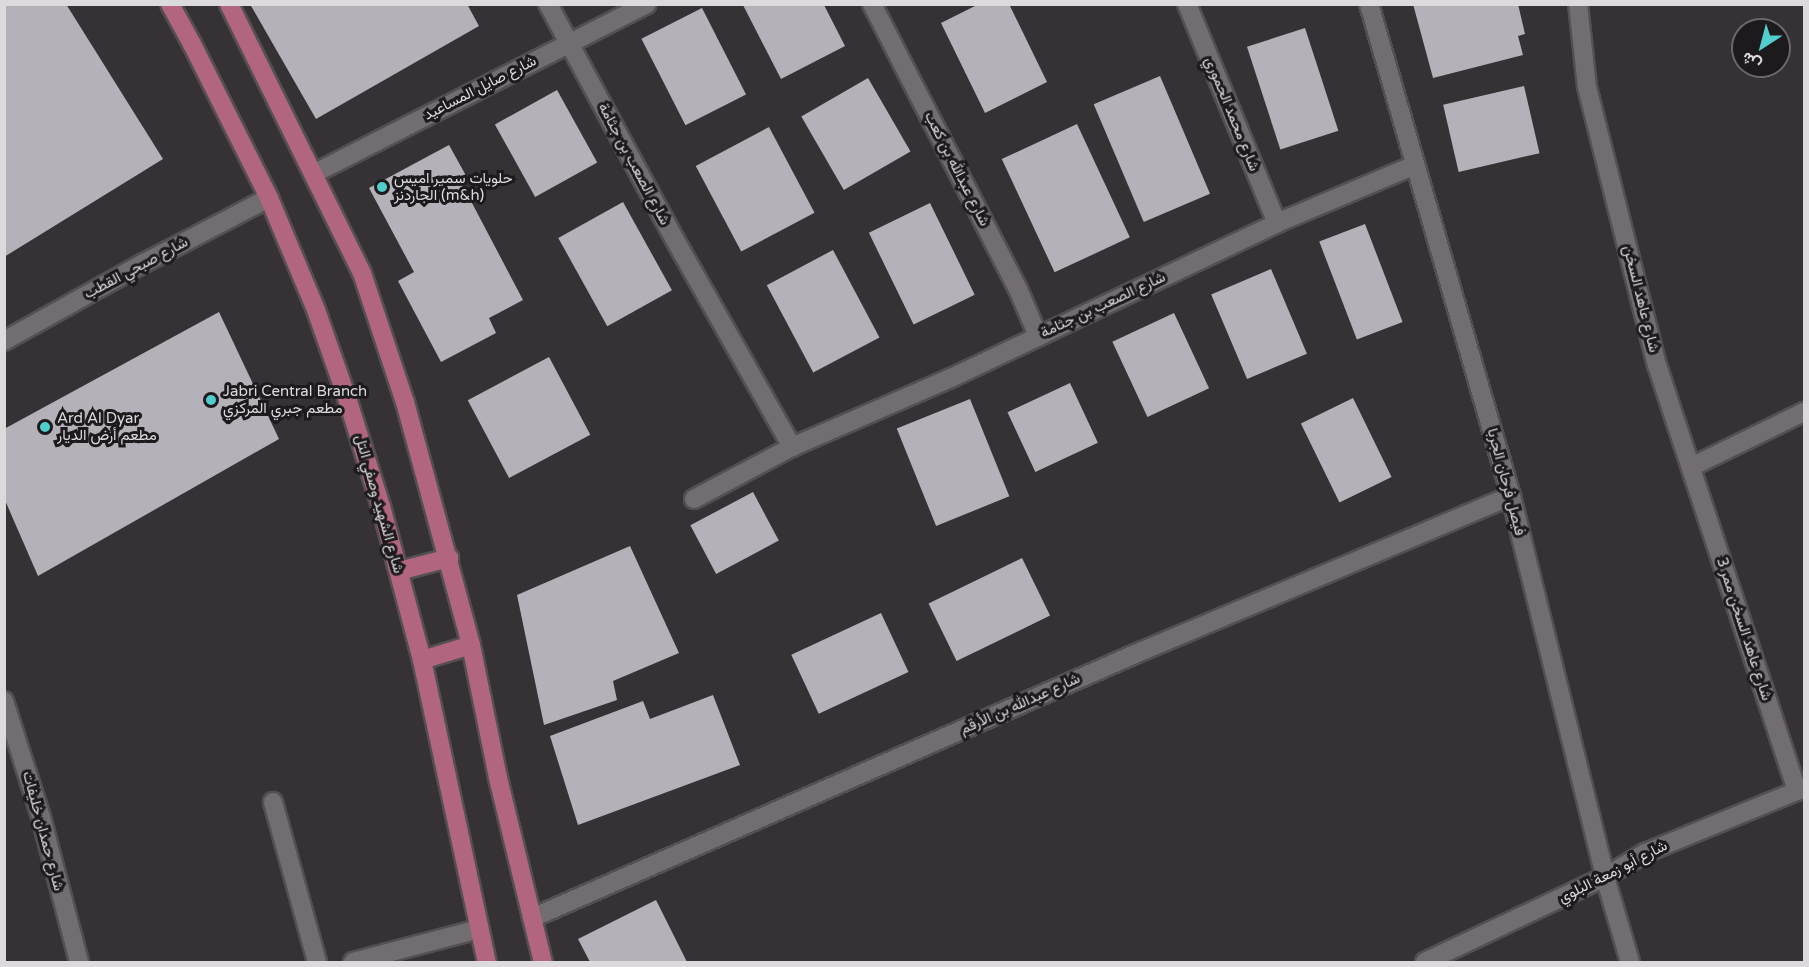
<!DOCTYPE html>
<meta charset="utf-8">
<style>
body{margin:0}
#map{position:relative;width:1809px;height:967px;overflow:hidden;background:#363135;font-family:"Varela Round",Vazirmatn,sans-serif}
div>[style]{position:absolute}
.building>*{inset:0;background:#b4b2b8;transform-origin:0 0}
.roads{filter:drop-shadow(2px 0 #534f52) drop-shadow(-2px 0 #534f52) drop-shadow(0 2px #534f52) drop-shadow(0 -2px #534f52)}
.minor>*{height:18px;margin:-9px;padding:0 9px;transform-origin:9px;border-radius:9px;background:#726d71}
.major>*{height:18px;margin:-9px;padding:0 9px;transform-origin:9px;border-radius:9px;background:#b2657f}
.dots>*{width:16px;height:16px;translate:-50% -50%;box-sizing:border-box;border:3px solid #1c1a1c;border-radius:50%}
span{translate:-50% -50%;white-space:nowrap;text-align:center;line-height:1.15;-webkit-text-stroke:6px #1c1a1c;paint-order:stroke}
.street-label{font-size:15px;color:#dddadd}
.poi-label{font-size:15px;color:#dddadd}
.left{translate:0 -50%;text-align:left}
.frame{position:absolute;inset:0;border:6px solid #dddadd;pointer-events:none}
.north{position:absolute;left:1731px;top:18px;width:60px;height:60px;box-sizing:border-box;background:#1c1a1c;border:2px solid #696769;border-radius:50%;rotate:216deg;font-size:16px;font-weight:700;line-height:24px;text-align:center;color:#dddadd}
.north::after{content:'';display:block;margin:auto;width:21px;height:27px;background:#52cdce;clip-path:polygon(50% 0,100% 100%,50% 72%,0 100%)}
</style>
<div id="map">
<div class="building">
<i style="clip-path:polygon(4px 4px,66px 4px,163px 159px,4px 257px)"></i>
<i style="clip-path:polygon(250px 4px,467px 4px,479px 26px,316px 119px)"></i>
<i style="clip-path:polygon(979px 4px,1009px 4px,1047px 82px,985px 113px,941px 23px)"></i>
<i style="clip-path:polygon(1413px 4px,1518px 4px,1525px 34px,1518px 36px,1523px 55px,1433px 78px)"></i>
<i style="clip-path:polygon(743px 5px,824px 5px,845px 46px,781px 79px)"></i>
<i style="left:702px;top:8px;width:97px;height:68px;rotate:63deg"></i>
<i style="left:1305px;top:28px;width:108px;height:61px;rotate:72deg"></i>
<i style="left:1160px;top:76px;width:128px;height:72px;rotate:67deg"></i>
<i style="left:868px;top:78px;width:85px;height:77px;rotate:60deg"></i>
<i style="left:1524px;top:86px;width:69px;height:83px;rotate:77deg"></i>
<i style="left:557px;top:90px;width:83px;height:71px;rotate:61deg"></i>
<i style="left:1077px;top:124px;width:125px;height:83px;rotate:65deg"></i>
<i style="left:769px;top:127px;width:97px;height:83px;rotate:62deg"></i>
<i style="clip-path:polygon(449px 145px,469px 181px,462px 184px,523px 300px,489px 318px,496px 333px,441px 362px,398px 281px,414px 272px,369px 188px)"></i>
<i style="left:623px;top:202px;width:101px;height:74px;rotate:61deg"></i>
<i style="left:930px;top:203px;width:102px;height:68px;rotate:64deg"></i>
<i style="left:1365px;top:224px;width:105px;height:49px;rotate:69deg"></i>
<i style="left:833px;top:250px;width:99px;height:75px;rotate:62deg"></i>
<i style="left:1271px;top:269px;width:92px;height:65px;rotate:67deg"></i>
<i style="clip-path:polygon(219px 312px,279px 439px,38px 576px,4px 498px,4px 429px)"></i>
<i style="left:1174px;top:313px;width:83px;height:68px;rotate:65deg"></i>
<i style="left:549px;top:357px;width:88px;height:92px;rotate:62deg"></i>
<i style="left:1070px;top:383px;width:66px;height:69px;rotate:65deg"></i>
<i style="left:1353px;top:398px;width:88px;height:58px;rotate:64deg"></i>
<i style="left:970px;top:399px;width:105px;height:79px;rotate:68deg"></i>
<i style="left:753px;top:492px;width:55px;height:71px;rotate:62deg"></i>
<i style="clip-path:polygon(630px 546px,679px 653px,613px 681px,617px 700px,544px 725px,517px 595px)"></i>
<i style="left:1022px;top:558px;width:64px;height:104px;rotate:64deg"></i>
<i style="left:881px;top:613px;width:65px;height:99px;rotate:65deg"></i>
<i style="clip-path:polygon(713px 695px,740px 765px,578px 825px,550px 736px,643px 701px,650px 719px)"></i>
<i style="clip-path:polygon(656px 900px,687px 962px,590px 962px,578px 939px)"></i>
</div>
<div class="roads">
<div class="minor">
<i style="left:548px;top:4px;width:268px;rotate:61.7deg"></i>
<i style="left:675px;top:240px;width:238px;rotate:60.5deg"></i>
<i style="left:872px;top:4px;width:320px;rotate:62.9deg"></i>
<i style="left:1018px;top:289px;width:51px;rotate:66.9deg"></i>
<i style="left:1187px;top:4px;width:237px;rotate:67.7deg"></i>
<i style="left:1369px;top:4px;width:512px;rotate:73.9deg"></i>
<i style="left:1511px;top:496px;width:392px;rotate:76.1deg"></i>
<i style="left:1605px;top:877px;width:89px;rotate:73.6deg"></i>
<i style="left:1578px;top:4px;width:83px;rotate:83.8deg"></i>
<i style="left:1587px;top:87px;width:287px;rotate:75.9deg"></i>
<i style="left:1657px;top:365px;width:448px;rotate:71.8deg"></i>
<i style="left:315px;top:173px;width:372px;rotate:-27deg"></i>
<i style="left:4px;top:341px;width:158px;rotate:-29.2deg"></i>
<i style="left:142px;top:264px;width:143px;rotate:-27.5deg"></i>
<i style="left:1691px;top:467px;width:126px;rotate:-26deg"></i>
<i style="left:694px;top:499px;width:111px;rotate:-28deg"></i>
<i style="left:792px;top:447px;width:173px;rotate:-23.5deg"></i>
<i style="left:951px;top:378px;width:361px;rotate:-25.4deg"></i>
<i style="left:1277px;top:223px;width:150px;rotate:-22.8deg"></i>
<i style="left:4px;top:701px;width:122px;rotate:72.3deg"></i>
<i style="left:41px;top:817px;width:150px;rotate:75.3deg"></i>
<i style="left:273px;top:802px;width:166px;rotate:74.6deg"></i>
<i style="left:532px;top:918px;width:658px;rotate:-23.64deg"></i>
<i style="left:1135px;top:654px;width:408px;rotate:-22.8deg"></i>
<i style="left:353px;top:962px;width:130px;rotate:-14.7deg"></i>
<i style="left:1425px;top:962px;width:199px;rotate:-25.3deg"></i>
<i style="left:1605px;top:877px;width:47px;rotate:-31deg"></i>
<i style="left:1645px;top:853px;width:172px;rotate:-22.2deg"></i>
</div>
<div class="major">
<i style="left:170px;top:4px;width:46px;rotate:61.2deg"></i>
<i style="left:192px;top:44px;width:172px;rotate:63.4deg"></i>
<i style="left:269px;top:198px;width:121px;rotate:67.2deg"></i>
<i style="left:316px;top:310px;width:96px;rotate:70.6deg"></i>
<i style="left:348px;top:401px;width:110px;rotate:72.6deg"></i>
<i style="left:381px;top:506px;width:159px;rotate:75.1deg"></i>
<i style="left:422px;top:660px;width:309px;rotate:77.9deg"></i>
<i style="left:229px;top:4px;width:300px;rotate:63.7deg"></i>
<i style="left:362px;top:273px;width:136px;rotate:71.6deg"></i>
<i style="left:405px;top:402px;width:252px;rotate:74.8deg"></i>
<i style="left:471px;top:645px;width:136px;rotate:78.5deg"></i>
<i style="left:498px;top:778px;width:189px;rotate:76.3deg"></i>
<i style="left:399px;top:571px;width:52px;rotate:-14.6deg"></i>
<i style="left:422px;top:660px;width:51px;rotate:-17deg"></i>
</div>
</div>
<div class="dots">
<i style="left:382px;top:187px;background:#52cdce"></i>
<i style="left:211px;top:400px;background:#52cdce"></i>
<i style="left:45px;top:427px;background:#52cdce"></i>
</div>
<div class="street-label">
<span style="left:480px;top:88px;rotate:-27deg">شارع صايل المساعيد</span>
<span style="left:1232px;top:114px;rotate:68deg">شارع محمد الحموري</span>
<span style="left:634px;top:164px;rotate:62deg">شارع الصعب بن جثامة</span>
<span style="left:957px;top:169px;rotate:63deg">شارع عبدالله بن كعب</span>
<span style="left:136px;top:268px;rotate:-28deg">شارع صبحي القطب</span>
<span style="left:1641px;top:299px;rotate:76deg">شارع عاهد السخن</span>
<span style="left:1103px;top:305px;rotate:-25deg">شارع الصعب بن جثامة</span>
<span style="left:1506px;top:482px;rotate:75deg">فيصل فرحان الجربا</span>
<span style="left:379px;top:504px;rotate:74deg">شارع الشهيد وصفي التل</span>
<span style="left:1744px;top:629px;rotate:72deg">شارع عاهد السخن ممر 3</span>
<span style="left:1020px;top:704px;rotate:-24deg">شارع عبدالله بن الأرقم</span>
<span style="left:43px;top:831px;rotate:75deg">شارع حمدان خليفات</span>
<span style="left:1613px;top:872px;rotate:-27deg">شارع أبو زمعة البلوي</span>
</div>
<div class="poi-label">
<span class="left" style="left:394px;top:187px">حلويات سمير اميس<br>الجاردنز (m&amp;h)</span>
<span class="left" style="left:223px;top:400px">Jabri Central Branch<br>مطعم جبري المركزي</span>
<span class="left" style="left:57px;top:427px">Ard Al Dyar<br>مطعم أرض الديار</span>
</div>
<div class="frame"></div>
<div class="north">ش</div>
</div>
